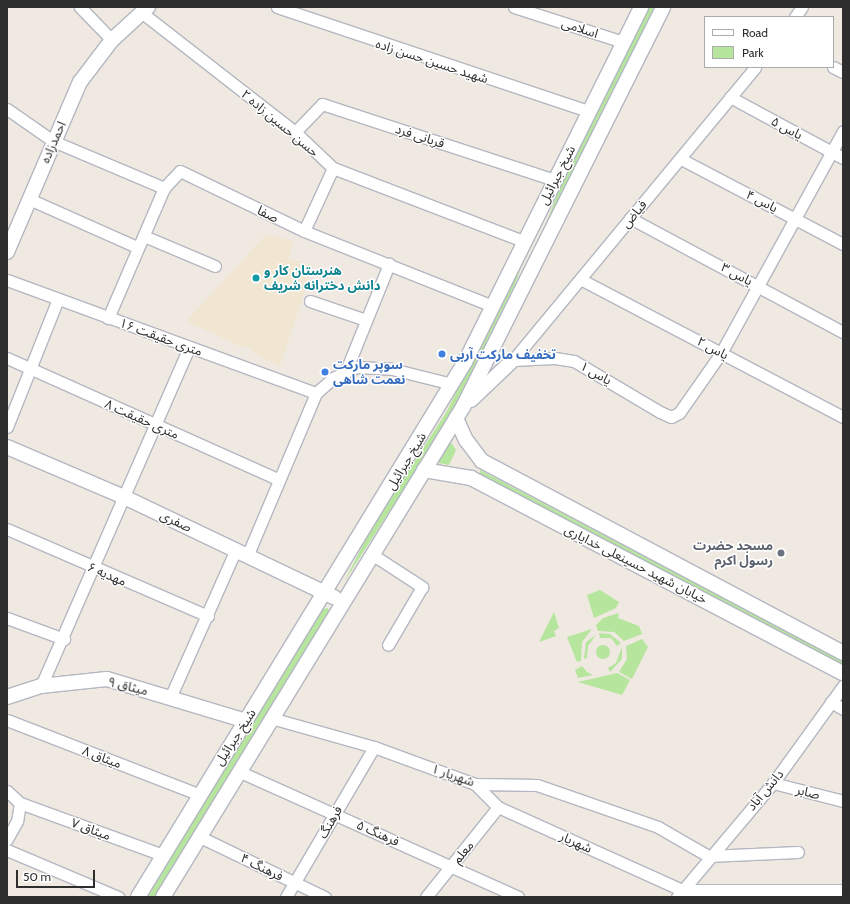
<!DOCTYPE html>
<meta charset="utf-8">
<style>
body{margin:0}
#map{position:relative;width:850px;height:904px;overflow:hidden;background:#efe9e1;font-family:Cabin,"Noto Sans Arabic",sans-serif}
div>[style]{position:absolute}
.education>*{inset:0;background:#f0e6d1}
.green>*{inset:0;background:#b6e59e}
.round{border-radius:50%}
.roads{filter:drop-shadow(1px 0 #b4b7c1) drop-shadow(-1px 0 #b4b7c1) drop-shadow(0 1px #b4b7c1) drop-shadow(0 -1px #b4b7c1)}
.minor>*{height:11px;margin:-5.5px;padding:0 5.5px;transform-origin:5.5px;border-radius:5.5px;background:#fff}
.tertiary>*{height:14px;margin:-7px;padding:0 7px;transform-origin:7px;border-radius:7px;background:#fff}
.dots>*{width:11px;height:11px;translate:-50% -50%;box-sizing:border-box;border:2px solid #fff;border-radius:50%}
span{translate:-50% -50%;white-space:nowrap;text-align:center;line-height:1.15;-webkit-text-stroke:3px #fff;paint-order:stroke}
.street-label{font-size:13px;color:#2e2e2e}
.culture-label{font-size:13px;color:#0d838f;font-weight:700}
.left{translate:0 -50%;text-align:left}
.shop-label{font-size:13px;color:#366cbe;font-weight:700}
.worship-label{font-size:13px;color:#5b616d;font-weight:700}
.right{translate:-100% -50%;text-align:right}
.frame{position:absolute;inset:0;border:8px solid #2e2e2e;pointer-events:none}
.legend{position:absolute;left:704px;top:16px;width:130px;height:52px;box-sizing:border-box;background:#fff;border:1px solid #ababab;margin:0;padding:5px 7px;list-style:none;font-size:12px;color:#2e2e2e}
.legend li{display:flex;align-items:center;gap:8px;height:20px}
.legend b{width:20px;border:1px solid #ababab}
.scale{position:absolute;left:16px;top:870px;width:79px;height:18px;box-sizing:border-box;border:2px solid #2e2e2e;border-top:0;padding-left:5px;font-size:12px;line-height:14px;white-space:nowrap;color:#2e2e2e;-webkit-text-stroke:3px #fff;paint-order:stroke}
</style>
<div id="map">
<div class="education">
<i style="clip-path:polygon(267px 234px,294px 241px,289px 258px,313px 266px,280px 366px,252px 352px,251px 347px,241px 347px,186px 321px)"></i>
</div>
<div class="green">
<i style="clip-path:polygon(649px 7px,655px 7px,544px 229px,563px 179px)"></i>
<i style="clip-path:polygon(526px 252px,512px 295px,452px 414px,344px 582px,371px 529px,447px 411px)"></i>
<i style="clip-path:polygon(450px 441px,456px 450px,449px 465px,438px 463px)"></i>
<i style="clip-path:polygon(480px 470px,805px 641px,843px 662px,843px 668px,480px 475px)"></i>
<i style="clip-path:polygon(600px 590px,619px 602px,616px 608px,594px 618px,587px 595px)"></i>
<i style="clip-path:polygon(328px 608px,329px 612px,154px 897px,148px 897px,252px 722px,323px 609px)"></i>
<i style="clip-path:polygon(554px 612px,559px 628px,554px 631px,556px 636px,539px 642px)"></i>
<i style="clip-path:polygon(619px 613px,618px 618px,639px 626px,642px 634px,624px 641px,614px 632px,598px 631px,596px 625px,603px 618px)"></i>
<i style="clip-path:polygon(592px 629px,582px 642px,581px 661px,577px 662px,567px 637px)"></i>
<i style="clip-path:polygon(599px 633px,610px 634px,621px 643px,617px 646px,611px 638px,600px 638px)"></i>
<i style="clip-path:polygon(596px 635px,588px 646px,587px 658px,584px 659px,586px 642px)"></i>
<i style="clip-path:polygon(642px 639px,648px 647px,632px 679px,619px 672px,627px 659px,626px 646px)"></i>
<i class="round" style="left:596px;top:645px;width:14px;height:14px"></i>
<i style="clip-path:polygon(622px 647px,622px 659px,610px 672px,608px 668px,616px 663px)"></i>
<i style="clip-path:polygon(582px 666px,587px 672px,593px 675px,578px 678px,575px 670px)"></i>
<i style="clip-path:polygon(617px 673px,630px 680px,622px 695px,578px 682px)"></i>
</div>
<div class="roads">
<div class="minor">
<i style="left:80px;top:7px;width:46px;rotate:45.9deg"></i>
<i style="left:277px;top:7px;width:328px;rotate:18.5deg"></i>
<i style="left:514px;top:7px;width:114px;rotate:17.8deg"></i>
<i style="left:141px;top:12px;width:195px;rotate:37.9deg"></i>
<i style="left:295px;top:132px;width:52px;rotate:43.5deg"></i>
<i style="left:333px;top:168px;width:204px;rotate:21deg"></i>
<i style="left:795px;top:17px;width:12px;rotate:-55deg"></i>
<i style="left:833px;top:67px;width:11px;rotate:27deg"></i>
<i style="left:730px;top:97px;width:128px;rotate:28.4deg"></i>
<i style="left:7px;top:109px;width:56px;rotate:34.8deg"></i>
<i style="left:53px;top:141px;width:121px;rotate:22.9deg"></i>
<i style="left:164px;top:188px;width:23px;rotate:-47deg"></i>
<i style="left:180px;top:171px;width:138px;rotate:25.8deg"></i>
<i style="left:304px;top:231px;width:202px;rotate:21.7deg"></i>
<i style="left:295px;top:132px;width:39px;rotate:-46deg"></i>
<i style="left:322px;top:104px;width:244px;rotate:18.1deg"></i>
<i style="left:681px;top:159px;width:183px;rotate:27.7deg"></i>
<i style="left:29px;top:199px;width:118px;rotate:24deg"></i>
<i style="left:630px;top:218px;width:242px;rotate:28.2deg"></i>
<i style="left:304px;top:231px;width:69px;rotate:-65.3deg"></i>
<i style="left:144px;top:236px;width:77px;rotate:22.9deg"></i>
<i style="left:7px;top:280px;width:329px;rotate:20.1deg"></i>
<i style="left:582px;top:280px;width:295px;rotate:27.7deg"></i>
<i style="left:310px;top:301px;width:59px;rotate:18.7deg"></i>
<i style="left:108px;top:318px;width:142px;rotate:-66.7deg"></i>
<i style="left:7px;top:358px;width:297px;rotate:24.1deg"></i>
<i style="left:513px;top:360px;width:42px;rotate:-2.7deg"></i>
<i style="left:555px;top:358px;width:19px;rotate:9deg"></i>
<i style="left:574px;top:361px;width:100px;rotate:30.7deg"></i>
<i style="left:660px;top:412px;width:12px;rotate:24deg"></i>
<i style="left:671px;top:417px;width:9px;rotate:-27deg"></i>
<i style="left:679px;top:413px;width:73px;rotate:-55deg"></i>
<i style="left:721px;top:353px;width:253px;rotate:-61.2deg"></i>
<i style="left:513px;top:360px;width:380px;rotate:-50.4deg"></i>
<i style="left:345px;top:373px;width:118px;rotate:-68deg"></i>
<i style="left:7px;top:427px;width:138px;rotate:-68.3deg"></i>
<i style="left:7px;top:529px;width:219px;rotate:23.4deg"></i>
<i style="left:248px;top:554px;width:175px;rotate:-67.1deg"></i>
<i style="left:316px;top:393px;width:23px;rotate:-41deg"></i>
<i style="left:333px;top:378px;width:26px;rotate:-25deg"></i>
<i style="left:357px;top:367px;width:35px;rotate:3deg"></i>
<i style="left:392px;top:369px;width:62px;rotate:14deg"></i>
<i style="left:373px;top:555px;width:59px;rotate:33.1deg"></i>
<i style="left:422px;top:587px;width:67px;rotate:120.4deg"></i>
<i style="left:7px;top:618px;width:61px;rotate:20.2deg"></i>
<i style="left:41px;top:686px;width:370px;rotate:-66.4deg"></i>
<i style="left:170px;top:698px;width:163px;rotate:-66.1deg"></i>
<i style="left:831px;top:702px;width:14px;rotate:30deg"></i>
<i style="left:271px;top:718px;width:107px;rotate:15.7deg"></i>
<i style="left:374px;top:747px;width:108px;rotate:20.1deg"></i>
<i style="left:475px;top:784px;width:62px;rotate:0.9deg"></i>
<i style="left:537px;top:785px;width:128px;rotate:19.1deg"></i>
<i style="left:658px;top:827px;width:58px;rotate:30.1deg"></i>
<i style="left:708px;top:856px;width:90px;rotate:-2.5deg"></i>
<i style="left:7px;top:720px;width:205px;rotate:21.2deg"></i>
<i style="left:238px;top:771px;width:307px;rotate:24.2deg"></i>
<i style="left:773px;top:783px;width:72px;rotate:14.4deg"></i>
<i style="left:475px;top:784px;width:33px;rotate:45deg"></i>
<i style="left:498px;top:807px;width:202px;rotate:24.3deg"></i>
<i style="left:682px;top:890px;width:161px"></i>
<i style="left:7px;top:791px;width:18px;rotate:43deg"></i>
<i style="left:20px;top:803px;width:18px;rotate:99deg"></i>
<i style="left:17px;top:821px;width:21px;rotate:119deg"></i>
<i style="left:20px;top:803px;width:152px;rotate:20deg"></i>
<i style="left:198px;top:836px;width:141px;rotate:25.7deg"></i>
<i style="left:7px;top:850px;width:121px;rotate:22.9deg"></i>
<i style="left:286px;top:897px;width:174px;rotate:-59.6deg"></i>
<i style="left:426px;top:897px;width:115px;rotate:-51.3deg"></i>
<i style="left:677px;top:897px;width:149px;rotate:-49.9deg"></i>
<i style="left:773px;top:783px;width:120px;rotate:-54.2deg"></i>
</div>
<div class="tertiary">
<i style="left:7px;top:252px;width:185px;rotate:-66.8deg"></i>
<i style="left:80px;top:82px;width:53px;rotate:-52.7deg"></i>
<i style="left:112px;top:40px;width:49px;rotate:-42.5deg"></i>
<i style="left:471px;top:400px;width:58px;rotate:-43.6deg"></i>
<i style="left:456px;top:418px;width:24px;rotate:66deg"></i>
<i style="left:466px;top:440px;width:26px;rotate:53deg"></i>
<i style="left:482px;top:461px;width:409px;rotate:28deg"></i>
<i style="left:7px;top:447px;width:127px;rotate:23.1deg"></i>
<i style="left:124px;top:497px;width:233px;rotate:25.5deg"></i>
<i style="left:424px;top:470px;width:48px;rotate:9.7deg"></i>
<i style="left:471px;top:478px;width:420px;rotate:27.7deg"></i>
<i style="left:7px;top:697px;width:36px;rotate:-18deg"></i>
<i style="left:41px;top:686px;width:66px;rotate:-6.1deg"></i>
<i style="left:107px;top:679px;width:145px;rotate:16.8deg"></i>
<i style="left:138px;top:897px;width:627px;rotate:-58.57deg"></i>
<i style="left:465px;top:362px;width:396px;rotate:-63.6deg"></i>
<i style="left:163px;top:897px;width:575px;rotate:-58.52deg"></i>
<i style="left:463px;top:407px;width:447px;rotate:-63.4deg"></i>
</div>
</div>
<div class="dots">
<i style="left:256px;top:278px;background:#0f9aa8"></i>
<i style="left:442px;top:354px;background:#3f7fe0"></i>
<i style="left:325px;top:372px;background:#3f7fe0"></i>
<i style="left:781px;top:553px;background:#6b7280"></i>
</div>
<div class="street-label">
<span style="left:580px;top:28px;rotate:18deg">اسلامی</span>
<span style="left:432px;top:61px;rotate:18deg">شهید حسین حسن زاده</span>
<span style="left:280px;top:123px;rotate:40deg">حسن حسین زاده ۲</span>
<span style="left:787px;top:128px;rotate:28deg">یاس ۵</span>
<span style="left:420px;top:136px;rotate:18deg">قربانی فرد</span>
<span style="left:53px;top:142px;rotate:-66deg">احمدزاده</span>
<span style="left:557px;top:175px;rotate:-63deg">شیخ جبرائیل</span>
<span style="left:762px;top:201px;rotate:27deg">یاس ۴</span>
<span style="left:268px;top:214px;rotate:26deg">صفا</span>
<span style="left:634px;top:214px;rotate:-50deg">فیاض</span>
<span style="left:737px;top:274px;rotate:28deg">یاس ۳</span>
<span style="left:161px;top:337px;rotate:20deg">۱۶ متری حقیقت</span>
<span style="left:713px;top:348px;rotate:28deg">یاس ۲</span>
<span style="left:596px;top:373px;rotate:29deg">یاس ۱</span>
<span style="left:142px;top:419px;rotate:24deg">۸ متری حقیقت</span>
<span style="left:406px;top:461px;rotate:-59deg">شیخ جبرائیل</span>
<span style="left:176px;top:521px;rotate:25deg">صفری</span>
<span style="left:636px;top:564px;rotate:27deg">خیابان شهید حسینعلی خدایاری</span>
<span style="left:107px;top:574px;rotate:23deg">مهدیه ۶</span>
<span style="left:128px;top:686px;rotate:14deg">میثاق ۹</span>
<span style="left:235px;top:737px;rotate:-57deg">شیخ جبرائیل</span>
<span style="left:102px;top:757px;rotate:21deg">میثاق ۸</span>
<span style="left:453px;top:775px;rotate:19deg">شهریار ۱</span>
<span style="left:765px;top:790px;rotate:-50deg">دانش آباد</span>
<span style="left:808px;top:792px;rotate:14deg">صابر</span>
<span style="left:330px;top:822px;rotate:-60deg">فرهنگ</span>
<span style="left:91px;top:829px;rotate:20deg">میثاق ۷</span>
<span style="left:378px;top:833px;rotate:24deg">فرهنگ ۵</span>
<span style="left:576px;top:842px;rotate:24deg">شهریار</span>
<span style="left:463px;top:852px;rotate:-50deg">معلم</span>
<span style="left:262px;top:867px;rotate:26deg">فرهنگ ۴</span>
</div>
<div class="culture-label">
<span class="left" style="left:264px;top:278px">هنرستان کار و<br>دانش دخترانه شریف</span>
</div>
<div class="shop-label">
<span class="left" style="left:450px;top:354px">تخفیف مارکت آربی</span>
<span class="left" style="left:333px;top:372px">سوپر مارکت<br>نعمت شاهی</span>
</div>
<div class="worship-label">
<span class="right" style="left:773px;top:553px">مسجد حضرت<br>رسول اکرم</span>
</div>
<div class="frame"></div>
<ul class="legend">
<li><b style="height:5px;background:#fff"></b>Road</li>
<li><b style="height:11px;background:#b6e59e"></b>Park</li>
</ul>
<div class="scale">50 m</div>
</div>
